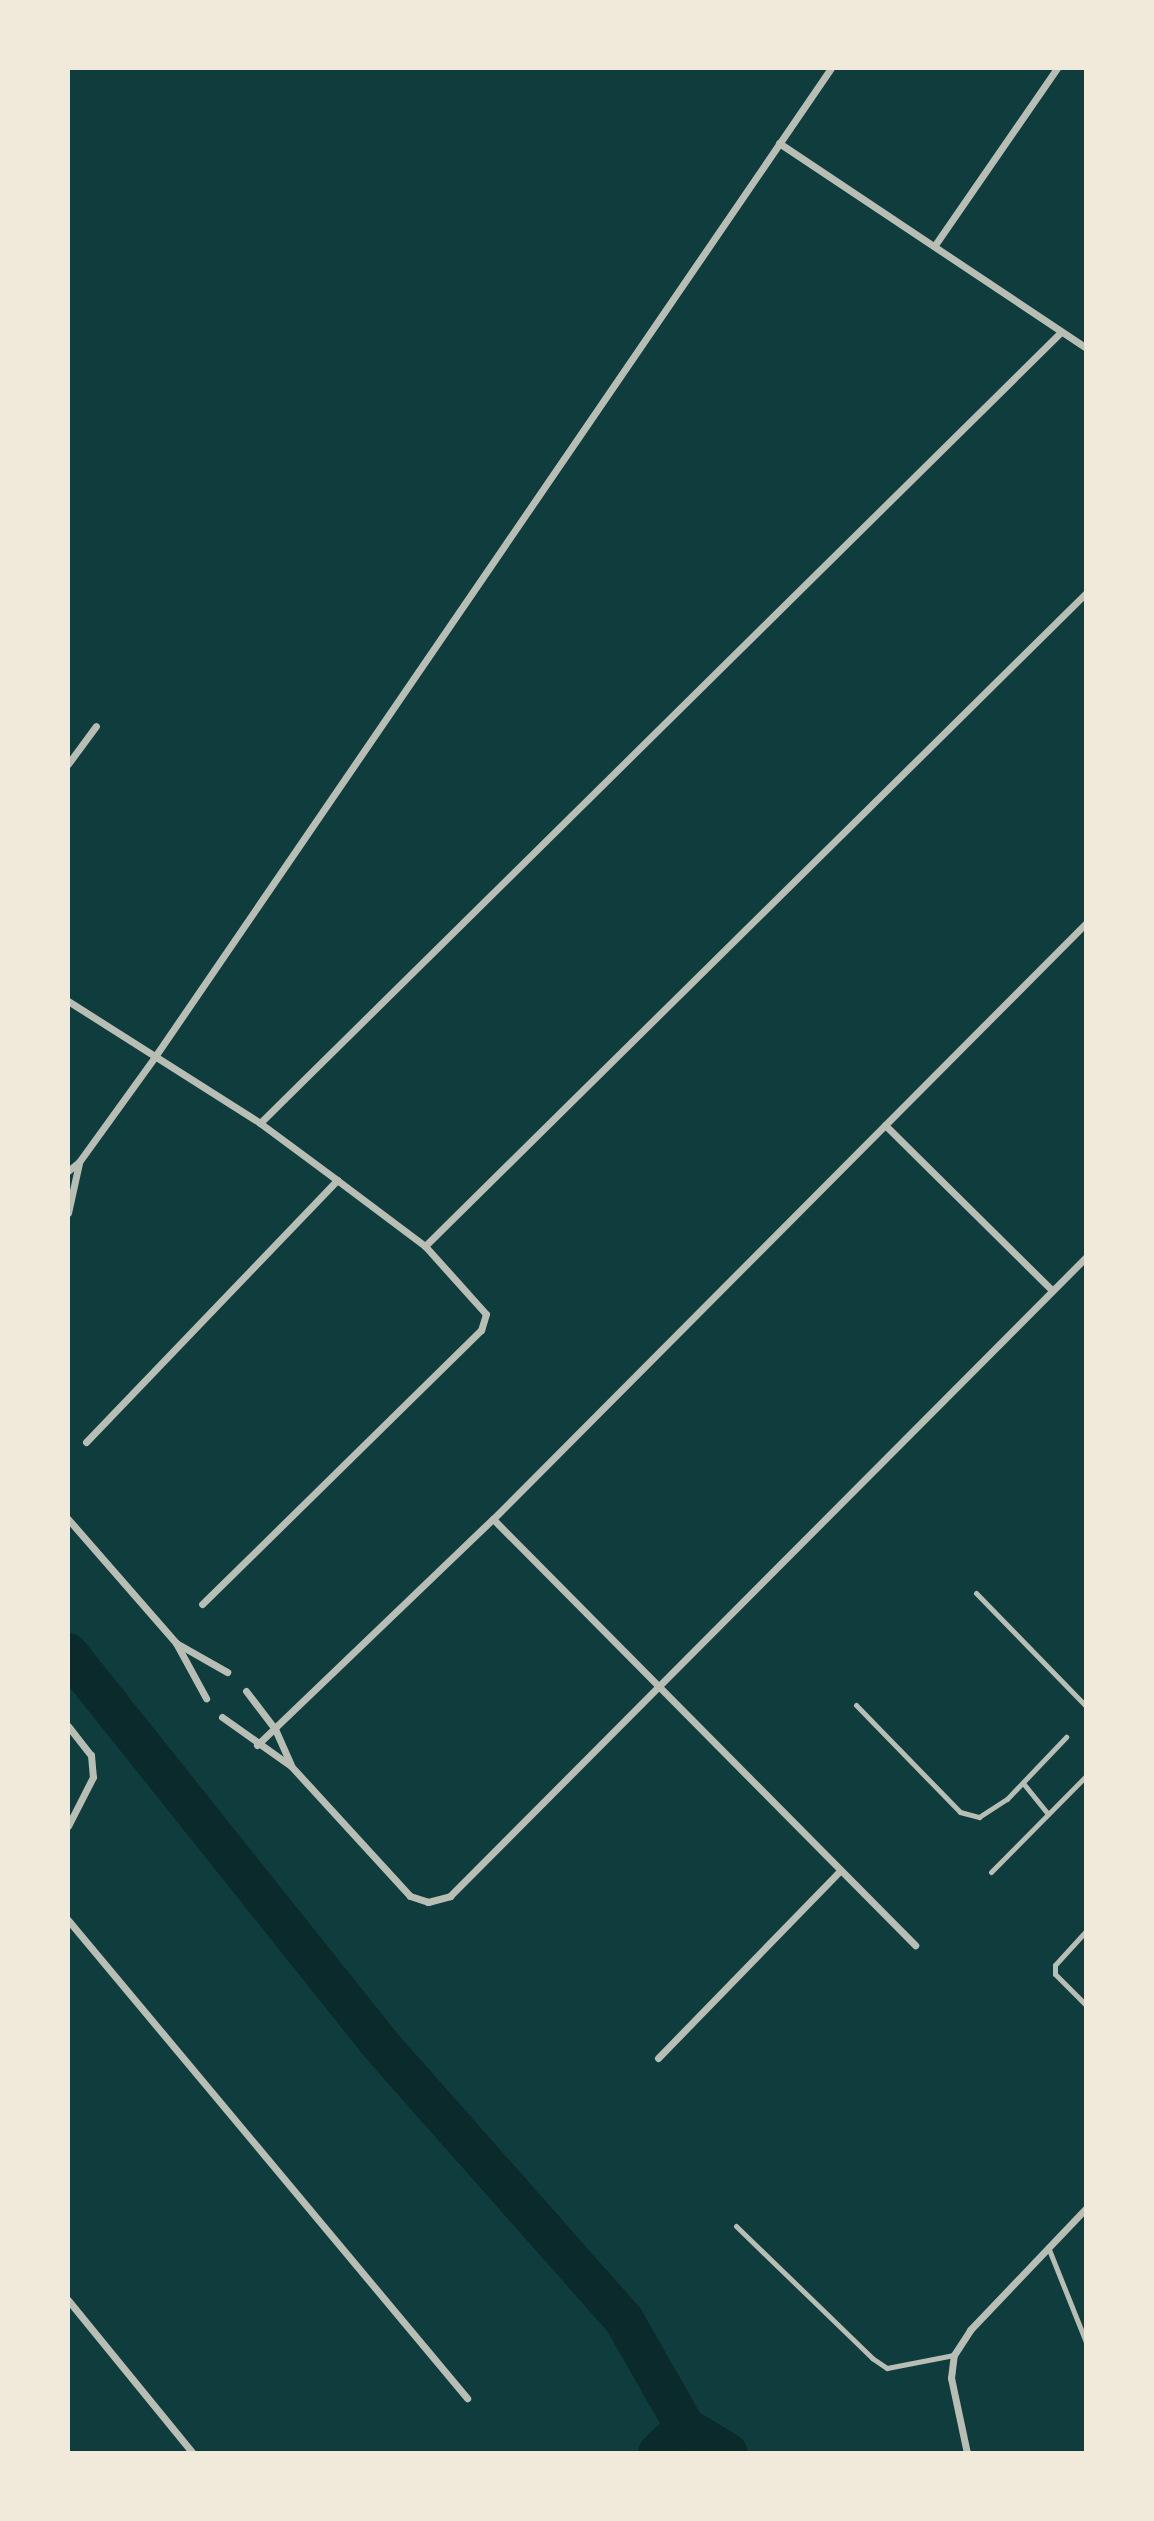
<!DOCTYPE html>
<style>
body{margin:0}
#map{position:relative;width:1154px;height:2521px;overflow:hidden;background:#0f3d3e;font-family:Montserrat,sans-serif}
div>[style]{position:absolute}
.canal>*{height:40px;margin:-20px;padding:0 20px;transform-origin:20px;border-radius:20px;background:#0a2a2b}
.service>*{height:5px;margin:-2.5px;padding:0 2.5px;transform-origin:2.5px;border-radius:2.5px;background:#b8beb3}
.minor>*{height:7px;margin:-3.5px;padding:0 3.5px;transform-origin:3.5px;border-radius:3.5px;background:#b8beb3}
span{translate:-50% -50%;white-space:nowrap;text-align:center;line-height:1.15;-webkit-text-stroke:5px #f1e9da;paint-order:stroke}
.frame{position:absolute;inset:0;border:70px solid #f1e9da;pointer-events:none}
</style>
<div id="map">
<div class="canal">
<i style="left:68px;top:1653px;width:499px;rotate:51.4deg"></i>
<i style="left:379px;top:2043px;width:370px;rotate:48.5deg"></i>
<i style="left:624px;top:2320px;width:123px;rotate:60.3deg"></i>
<i style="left:658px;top:2453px;width:37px;rotate:-44deg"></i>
<i style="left:685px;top:2427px;width:50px;rotate:31.2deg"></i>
</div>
<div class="service">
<i style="left:976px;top:1593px;width:158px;rotate:45.8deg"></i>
<i style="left:856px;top:1705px;width:149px;rotate:45.8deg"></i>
<i style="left:960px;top:1812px;width:20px;rotate:15deg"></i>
<i style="left:979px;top:1817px;width:33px;rotate:-33deg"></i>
<i style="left:1007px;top:1799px;width:86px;rotate:-46.4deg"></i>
<i style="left:1023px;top:1783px;width:40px;rotate:51deg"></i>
<i style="left:991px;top:1872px;width:135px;rotate:-45.3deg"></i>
<i style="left:1086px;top:1931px;width:46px;rotate:132.4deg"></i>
<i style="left:1055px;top:1965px;width:9px;rotate:90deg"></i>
<i style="left:1055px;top:1974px;width:44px;rotate:45deg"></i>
<i style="left:736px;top:2226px;width:190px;rotate:44.1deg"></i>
<i style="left:872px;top:2358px;width:18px;rotate:34deg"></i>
<i style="left:887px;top:2368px;width:68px;rotate:-11deg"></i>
<i style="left:1048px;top:2247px;width:102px;rotate:68.2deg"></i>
</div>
<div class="minor">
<i style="left:779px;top:143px;width:369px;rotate:33.7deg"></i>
<i style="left:935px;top:245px;width:215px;rotate:-55.4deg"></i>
<i style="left:68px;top:764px;width:47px;rotate:-53.6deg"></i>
<i style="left:68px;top:1001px;width:227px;rotate:32.4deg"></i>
<i style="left:260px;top:1123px;width:96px;rotate:36.5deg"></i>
<i style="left:337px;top:1180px;width:110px;rotate:36.9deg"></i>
<i style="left:425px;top:1246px;width:91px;rotate:48.1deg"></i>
<i style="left:486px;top:1314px;width:17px;rotate:107deg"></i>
<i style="left:481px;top:1330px;width:391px;rotate:135.5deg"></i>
<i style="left:260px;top:1123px;width:1126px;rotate:-44.64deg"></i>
<i style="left:885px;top:1125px;width:235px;rotate:44.7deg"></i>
<i style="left:68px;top:1171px;width:14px;rotate:-39deg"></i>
<i style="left:79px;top:1162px;width:128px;rotate:-54.2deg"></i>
<i style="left:154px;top:1058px;width:1199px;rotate:-55.63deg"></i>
<i style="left:68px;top:1213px;width:51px;rotate:-77.6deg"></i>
<i style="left:425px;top:1246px;width:929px;rotate:-44.65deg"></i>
<i style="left:86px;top:1442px;width:363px;rotate:-46.2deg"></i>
<i style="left:68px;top:1519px;width:164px;rotate:48.9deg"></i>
<i style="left:176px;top:1643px;width:63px;rotate:61.4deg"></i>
<i style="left:493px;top:1519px;width:600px;rotate:45.27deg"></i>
<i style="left:176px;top:1643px;width:59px;rotate:29.6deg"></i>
<i style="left:246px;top:1691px;width:48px;rotate:52.7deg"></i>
<i style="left:275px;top:1729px;width:39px;rotate:66deg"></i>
<i style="left:222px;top:1717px;width:85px;rotate:35.4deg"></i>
<i style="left:291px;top:1766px;width:176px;rotate:47.5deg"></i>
<i style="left:410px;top:1896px;width:19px;rotate:18deg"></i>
<i style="left:428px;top:1902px;width:23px;rotate:-15deg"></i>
<i style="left:450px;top:1896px;width:902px;rotate:-45.13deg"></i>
<i style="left:68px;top:1726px;width:37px;rotate:52deg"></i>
<i style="left:91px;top:1755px;width:22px;rotate:85deg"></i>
<i style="left:93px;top:1777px;width:55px;rotate:117deg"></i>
<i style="left:257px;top:1745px;width:327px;rotate:-43.8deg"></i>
<i style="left:493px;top:1519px;width:841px;rotate:-45.14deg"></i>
<i style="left:68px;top:1920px;width:623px;rotate:50.15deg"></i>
<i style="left:658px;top:2058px;width:262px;rotate:-45.8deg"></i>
<i style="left:68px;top:2300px;width:198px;rotate:50.8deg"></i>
<i style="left:967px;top:2453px;width:77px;rotate:-102deg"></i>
<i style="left:951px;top:2378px;width:23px;rotate:-83deg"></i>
<i style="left:954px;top:2355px;width:30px;rotate:-57deg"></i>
<i style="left:970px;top:2330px;width:168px;rotate:-46.4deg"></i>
</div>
<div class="frame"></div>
</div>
